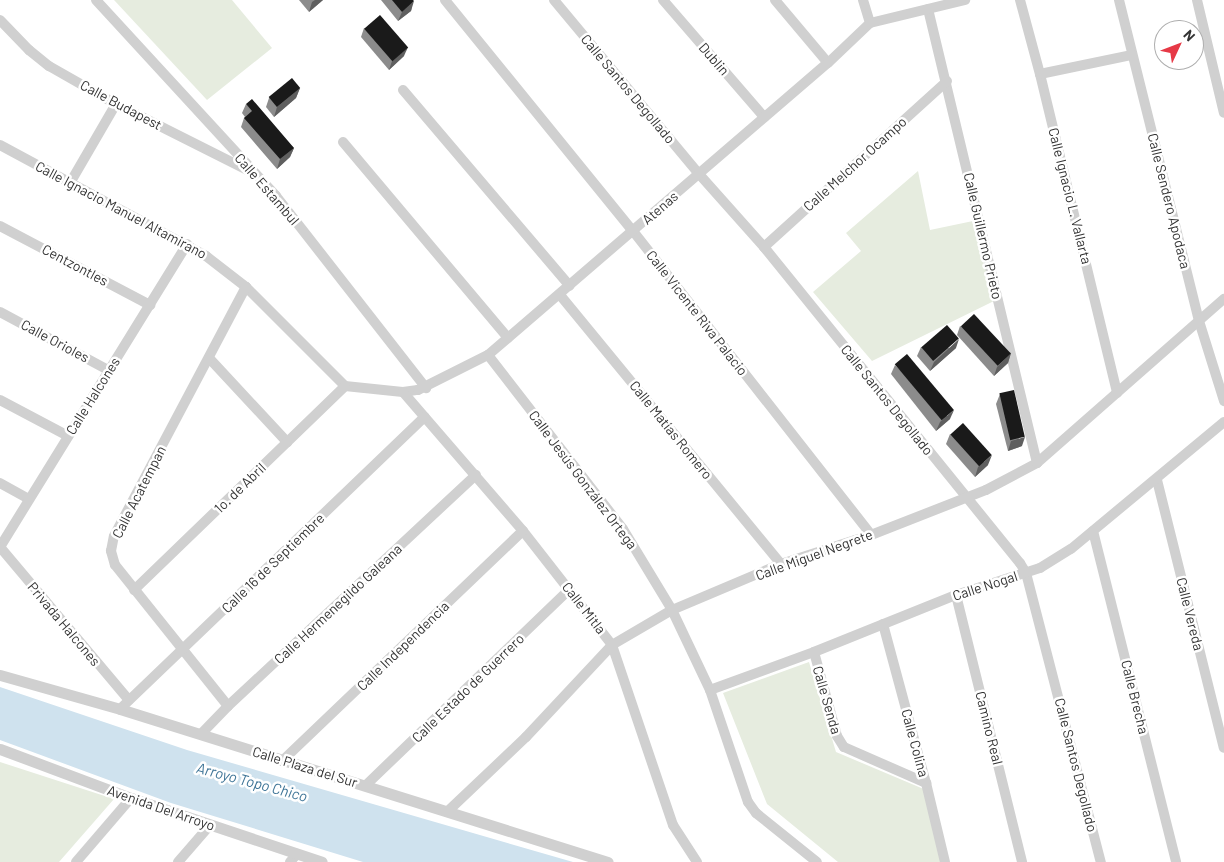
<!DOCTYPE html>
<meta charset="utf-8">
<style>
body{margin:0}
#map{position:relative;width:1224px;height:862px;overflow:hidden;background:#fff;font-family:Barlow,sans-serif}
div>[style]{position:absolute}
.green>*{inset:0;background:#e6ecdf}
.water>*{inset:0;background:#cfe2ee}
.minor>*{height:10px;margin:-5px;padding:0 5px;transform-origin:5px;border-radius:5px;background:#d0d0d0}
.tertiary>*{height:11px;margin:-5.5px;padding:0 5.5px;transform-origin:5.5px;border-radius:5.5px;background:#d0d0d0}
.wall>*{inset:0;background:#8c8c8c}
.shaded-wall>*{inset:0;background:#5f5f5f}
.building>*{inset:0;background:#1a1a1a;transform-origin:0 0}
span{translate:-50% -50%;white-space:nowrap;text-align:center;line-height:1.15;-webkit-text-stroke:5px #fff;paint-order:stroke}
.street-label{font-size:14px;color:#333}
.water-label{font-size:15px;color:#3f7597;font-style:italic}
.north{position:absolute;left:1154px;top:20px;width:50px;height:50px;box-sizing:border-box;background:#fff;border:1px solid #adadad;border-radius:50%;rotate:47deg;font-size:14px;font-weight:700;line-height:20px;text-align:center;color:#333}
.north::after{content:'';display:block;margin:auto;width:18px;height:22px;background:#e63946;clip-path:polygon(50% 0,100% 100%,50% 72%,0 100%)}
</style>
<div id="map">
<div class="green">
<i style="clip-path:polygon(114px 0,232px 0,272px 48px,207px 100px)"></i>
<i style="clip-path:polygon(918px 171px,930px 230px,973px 221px,994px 301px,872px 361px,813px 292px,861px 251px,846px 233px)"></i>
<i style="clip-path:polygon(809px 662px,836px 752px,926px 790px,942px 862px,838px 862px,767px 804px,723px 693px)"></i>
<i style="clip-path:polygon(0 762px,114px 799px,59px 862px,0 862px)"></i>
</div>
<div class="water">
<i style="clip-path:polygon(0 687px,187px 750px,573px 862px,363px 862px,171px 803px,0 740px)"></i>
</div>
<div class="minor">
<i style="left:96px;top:0;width:266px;rotate:47.4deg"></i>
<i style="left:276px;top:196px;width:244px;rotate:52deg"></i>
<i style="left:445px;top:0;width:298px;rotate:50.9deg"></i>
<i style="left:633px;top:231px;width:386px;rotate:51.9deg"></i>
<i style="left:554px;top:0;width:226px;rotate:50.2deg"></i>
<i style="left:699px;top:174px;width:98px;rotate:48.3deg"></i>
<i style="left:764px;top:247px;width:407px;rotate:51deg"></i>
<i style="left:1020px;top:563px;width:12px;rotate:59deg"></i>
<i style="left:1026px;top:573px;width:299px;rotate:75.5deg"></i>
<i style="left:663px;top:0;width:155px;rotate:49.2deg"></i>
<i style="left:775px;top:0;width:82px;rotate:49.9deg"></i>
<i style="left:863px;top:0;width:24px;rotate:73deg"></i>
<i style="left:1020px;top:0;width:77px;rotate:74.9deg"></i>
<i style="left:1040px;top:74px;width:328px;rotate:76.4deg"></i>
<i style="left:1119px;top:0;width:331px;rotate:76deg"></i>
<i style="left:1199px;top:321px;width:84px;rotate:72.6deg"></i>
<i style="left:1197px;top:0;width:116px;rotate:76.6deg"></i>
<i style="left:928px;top:9px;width:467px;rotate:76.5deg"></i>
<i style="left:0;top:20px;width:42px;rotate:46deg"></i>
<i style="left:29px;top:50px;width:26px;rotate:39deg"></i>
<i style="left:49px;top:66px;width:77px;rotate:29.6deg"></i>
<i style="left:116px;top:104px;width:147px;rotate:26.7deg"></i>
<i style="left:1040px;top:74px;width:94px;rotate:-11.7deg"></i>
<i style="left:403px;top:90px;width:257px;rotate:49.6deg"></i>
<i style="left:343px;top:142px;width:256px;rotate:49.9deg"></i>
<i style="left:0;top:145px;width:234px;rotate:28.3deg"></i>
<i style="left:206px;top:256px;width:51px;rotate:37.8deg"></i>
<i style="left:246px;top:287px;width:140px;rotate:45deg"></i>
<i style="left:345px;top:386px;width:58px;rotate:5.9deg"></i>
<i style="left:403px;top:392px;width:15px;rotate:-8deg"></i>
<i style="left:418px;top:390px;width:78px;rotate:-26.6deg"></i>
<i style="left:488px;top:355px;width:448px;rotate:-40.7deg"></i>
<i style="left:828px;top:63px;width:58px;rotate:-43.6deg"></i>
<i style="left:870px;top:23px;width:98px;rotate:-13.6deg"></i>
<i style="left:70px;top:183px;width:91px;rotate:-59.8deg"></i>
<i style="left:0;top:226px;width:170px;rotate:27.8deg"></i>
<i style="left:764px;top:247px;width:247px;rotate:-42.2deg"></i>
<i style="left:560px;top:295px;width:348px;rotate:50.6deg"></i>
<i style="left:0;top:312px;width:125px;rotate:28.2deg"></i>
<i style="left:488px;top:355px;width:220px;rotate:52.2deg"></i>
<i style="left:623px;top:529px;width:95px;rotate:58.8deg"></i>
<i style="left:672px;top:610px;width:89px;rotate:64.6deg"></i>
<i style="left:710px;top:690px;width:118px;rotate:71.3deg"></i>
<i style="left:748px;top:802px;width:14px;rotate:54deg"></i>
<i style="left:756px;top:813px;width:78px;rotate:38.8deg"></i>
<i style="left:209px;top:358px;width:115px;rotate:47.1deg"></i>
<i style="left:403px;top:392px;width:184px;rotate:49.2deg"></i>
<i style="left:523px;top:531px;width:145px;rotate:52deg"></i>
<i style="left:612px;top:645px;width:190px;rotate:71.3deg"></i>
<i style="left:673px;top:825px;width:44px;rotate:57deg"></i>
<i style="left:0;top:400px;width:77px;rotate:27.9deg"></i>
<i style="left:1157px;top:480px;width:276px;rotate:76deg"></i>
<i style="left:0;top:483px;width:33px;rotate:29deg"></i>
<i style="left:1093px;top:531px;width:341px;rotate:75.9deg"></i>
<i style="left:0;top:547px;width:356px;rotate:-58.3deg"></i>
<i style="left:0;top:547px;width:200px;rotate:49.9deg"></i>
<i style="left:134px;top:590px;width:293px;rotate:-44deg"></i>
<i style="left:956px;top:595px;width:275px;rotate:76.1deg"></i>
<i style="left:883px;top:624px;width:165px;rotate:74.9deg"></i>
<i style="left:926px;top:783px;width:81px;rotate:76.5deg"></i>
<i style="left:814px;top:652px;width:87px;rotate:74.7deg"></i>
<i style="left:837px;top:736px;width:13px;rotate:58deg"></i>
<i style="left:844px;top:747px;width:90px;rotate:23.7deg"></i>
<i style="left:710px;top:690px;width:111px;rotate:-20.1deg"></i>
<i style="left:814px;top:652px;width:153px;rotate:-21.9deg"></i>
<i style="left:956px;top:595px;width:88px;rotate:-17.8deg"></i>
<i style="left:1040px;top:568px;width:36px;rotate:-32deg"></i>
<i style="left:1071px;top:549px;width:199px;rotate:-39.7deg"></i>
<i style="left:228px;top:706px;width:181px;rotate:-128.7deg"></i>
<i style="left:115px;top:565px;width:15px;rotate:-106deg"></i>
<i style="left:111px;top:551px;width:15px;rotate:-79deg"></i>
<i style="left:114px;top:536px;width:282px;rotate:-62.1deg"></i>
<i style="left:120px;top:709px;width:422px;rotate:-43.8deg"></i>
<i style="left:201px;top:734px;width:39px;rotate:-46deg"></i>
<i style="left:228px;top:706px;width:339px;rotate:-43deg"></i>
<i style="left:282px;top:761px;width:333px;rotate:-43.7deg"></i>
<i style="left:365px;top:786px;width:284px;rotate:-43.9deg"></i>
<i style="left:447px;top:812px;width:109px;rotate:-43.5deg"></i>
<i style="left:526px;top:737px;width:126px;rotate:-46.9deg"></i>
<i style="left:612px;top:645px;width:69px;rotate:-30.3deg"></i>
<i style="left:672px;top:610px;width:118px;rotate:-22.9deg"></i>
<i style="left:781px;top:564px;width:95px;rotate:-17.9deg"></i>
<i style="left:871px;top:535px;width:123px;rotate:-21.4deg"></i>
<i style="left:986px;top:490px;width:58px;rotate:-27.9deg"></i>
<i style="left:1037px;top:463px;width:249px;rotate:-41.3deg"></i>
<i style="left:76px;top:862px;width:84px;rotate:-49.3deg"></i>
<i style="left:178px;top:862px;width:49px;rotate:-49.1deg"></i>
<i style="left:290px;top:862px;width:11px;rotate:-49deg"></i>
</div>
<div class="tertiary">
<i style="left:0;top:675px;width:125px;rotate:15.8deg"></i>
<i style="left:120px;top:709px;width:511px;rotate:17.41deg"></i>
<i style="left:0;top:749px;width:140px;rotate:20.5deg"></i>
<i style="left:131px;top:798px;width:201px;rotate:18.5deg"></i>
</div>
<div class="wall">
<i style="clip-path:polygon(299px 0,323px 0,309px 12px)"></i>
<i style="clip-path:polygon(381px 0,413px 0,411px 11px,398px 21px)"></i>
<i style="clip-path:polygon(364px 28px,404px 56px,389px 70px,361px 37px)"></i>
<i style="clip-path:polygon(300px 88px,296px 98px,274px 117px,266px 107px,269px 98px)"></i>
<i style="clip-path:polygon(246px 104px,294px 148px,290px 157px,277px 169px,241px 127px,244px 118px,245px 117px,242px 113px)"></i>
<i style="clip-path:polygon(960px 326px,1011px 353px,1008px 363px,994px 376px,957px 335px)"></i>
<i style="clip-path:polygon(921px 347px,956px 348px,930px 371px,917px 356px)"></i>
<i style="clip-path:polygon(895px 365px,950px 419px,936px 431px,891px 374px)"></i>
<i style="clip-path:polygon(1000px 394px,1022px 446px,1008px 451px,996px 404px)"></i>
<i style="clip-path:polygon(950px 434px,988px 465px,975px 477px,946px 444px)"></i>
</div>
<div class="shaded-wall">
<i style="clip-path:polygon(315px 0,323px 0,309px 12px,312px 2px)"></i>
<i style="clip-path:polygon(414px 1px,411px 11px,398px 21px,402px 12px)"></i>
<i style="clip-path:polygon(408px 47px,404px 56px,389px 70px,392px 61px)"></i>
<i style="clip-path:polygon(300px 88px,296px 98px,274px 117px,277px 107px)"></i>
<i style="clip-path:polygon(294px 148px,290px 157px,277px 169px,280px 159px)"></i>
<i style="clip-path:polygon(959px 339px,956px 348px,930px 371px,934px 362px)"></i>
<i style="clip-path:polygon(1011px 353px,1008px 363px,994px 376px,997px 367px)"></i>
<i style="clip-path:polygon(954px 410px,950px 419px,936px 431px,940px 422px)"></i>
<i style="clip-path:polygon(1025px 437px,1022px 446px,1008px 451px,1011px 441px)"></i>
<i style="clip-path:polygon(992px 455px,988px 465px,975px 477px,978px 467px)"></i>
</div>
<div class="building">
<i style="clip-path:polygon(392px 0,413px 0,414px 1px,402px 12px)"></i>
<i style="left:380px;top:15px;width:43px;height:21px;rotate:49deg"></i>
<i style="left:292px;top:78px;width:13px;height:30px;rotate:51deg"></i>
<i style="clip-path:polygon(252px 99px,294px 148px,280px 159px,244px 118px,252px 111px,246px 104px)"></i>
<i style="left:974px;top:314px;width:54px;height:18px;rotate:47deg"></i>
<i style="left:947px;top:325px;width:18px;height:34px;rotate:49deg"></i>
<i style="left:907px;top:354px;width:73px;height:16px;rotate:50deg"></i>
<i style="left:1014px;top:390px;width:48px;height:15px;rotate:77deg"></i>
<i style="left:963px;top:423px;width:43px;height:17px;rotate:48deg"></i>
</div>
<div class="street-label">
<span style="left:714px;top:59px;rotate:49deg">Dublin</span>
<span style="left:628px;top:89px;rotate:50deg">Calle Santos Degollado</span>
<span style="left:121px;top:105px;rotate:28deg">Calle Budapest</span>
<span style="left:855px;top:164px;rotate:-42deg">Calle Melchor Ocampo</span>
<span style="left:267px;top:189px;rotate:49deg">Calle Estambul</span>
<span style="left:1070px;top:196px;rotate:76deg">Calle Ignacio L. Vallarta</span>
<span style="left:1169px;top:201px;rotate:76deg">Calle Sendero Apodaca</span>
<span style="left:660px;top:208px;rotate:-41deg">Atenas</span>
<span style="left:121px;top:210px;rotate:28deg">Calle Ignacio Manuel Altamirano</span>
<span style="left:983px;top:236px;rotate:77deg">Calle Guillermo Prieto</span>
<span style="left:75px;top:265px;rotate:28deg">Centzontles</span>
<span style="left:697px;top:313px;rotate:52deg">Calle Vicente Riva Palacio</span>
<span style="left:55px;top:341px;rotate:28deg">Calle Orioles</span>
<span style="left:93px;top:396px;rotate:-58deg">Calle Halcones</span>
<span style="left:887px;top:400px;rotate:51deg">Calle Santos Degollado</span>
<span style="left:671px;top:430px;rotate:51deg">Calle Matías Romero</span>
<span style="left:583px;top:480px;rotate:53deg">Calle Jesús González Ortega</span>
<span style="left:240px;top:488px;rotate:-44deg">1o. de Abril</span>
<span style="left:139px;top:492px;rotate:-63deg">Calle Acatempan</span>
<span style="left:814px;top:555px;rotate:-20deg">Calle Miguel Negrete</span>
<span style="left:273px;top:563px;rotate:-44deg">Calle 16 de Septiembre</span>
<span style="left:985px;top:586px;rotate:-18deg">Calle Nogal</span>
<span style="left:338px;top:604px;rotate:-43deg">Calle Hermenegildo Galeana</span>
<span style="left:584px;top:608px;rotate:52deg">Calle Mitla</span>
<span style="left:1190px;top:614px;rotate:76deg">Calle Vereda</span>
<span style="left:64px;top:624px;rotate:50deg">Privada Halcones</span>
<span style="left:403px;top:646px;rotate:-44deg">Calle Independencia</span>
<span style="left:468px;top:688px;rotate:-44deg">Calle Estado de Guerrero</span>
<span style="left:1135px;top:697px;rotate:76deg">Calle Brecha</span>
<span style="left:827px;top:700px;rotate:74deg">Calle Senda</span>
<span style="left:989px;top:728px;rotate:76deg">Camino Real</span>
<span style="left:915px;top:743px;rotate:75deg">Calle Colina</span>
<span style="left:1076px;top:765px;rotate:76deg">Calle Santos Degollado</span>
<span style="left:305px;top:767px;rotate:17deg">Calle Plaza del Sur</span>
<span style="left:161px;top:808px;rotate:19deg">Avenida Del Arroyo</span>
</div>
<div class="water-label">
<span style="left:252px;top:782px;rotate:15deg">Arroyo Topo Chico</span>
</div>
<div class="north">N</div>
</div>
